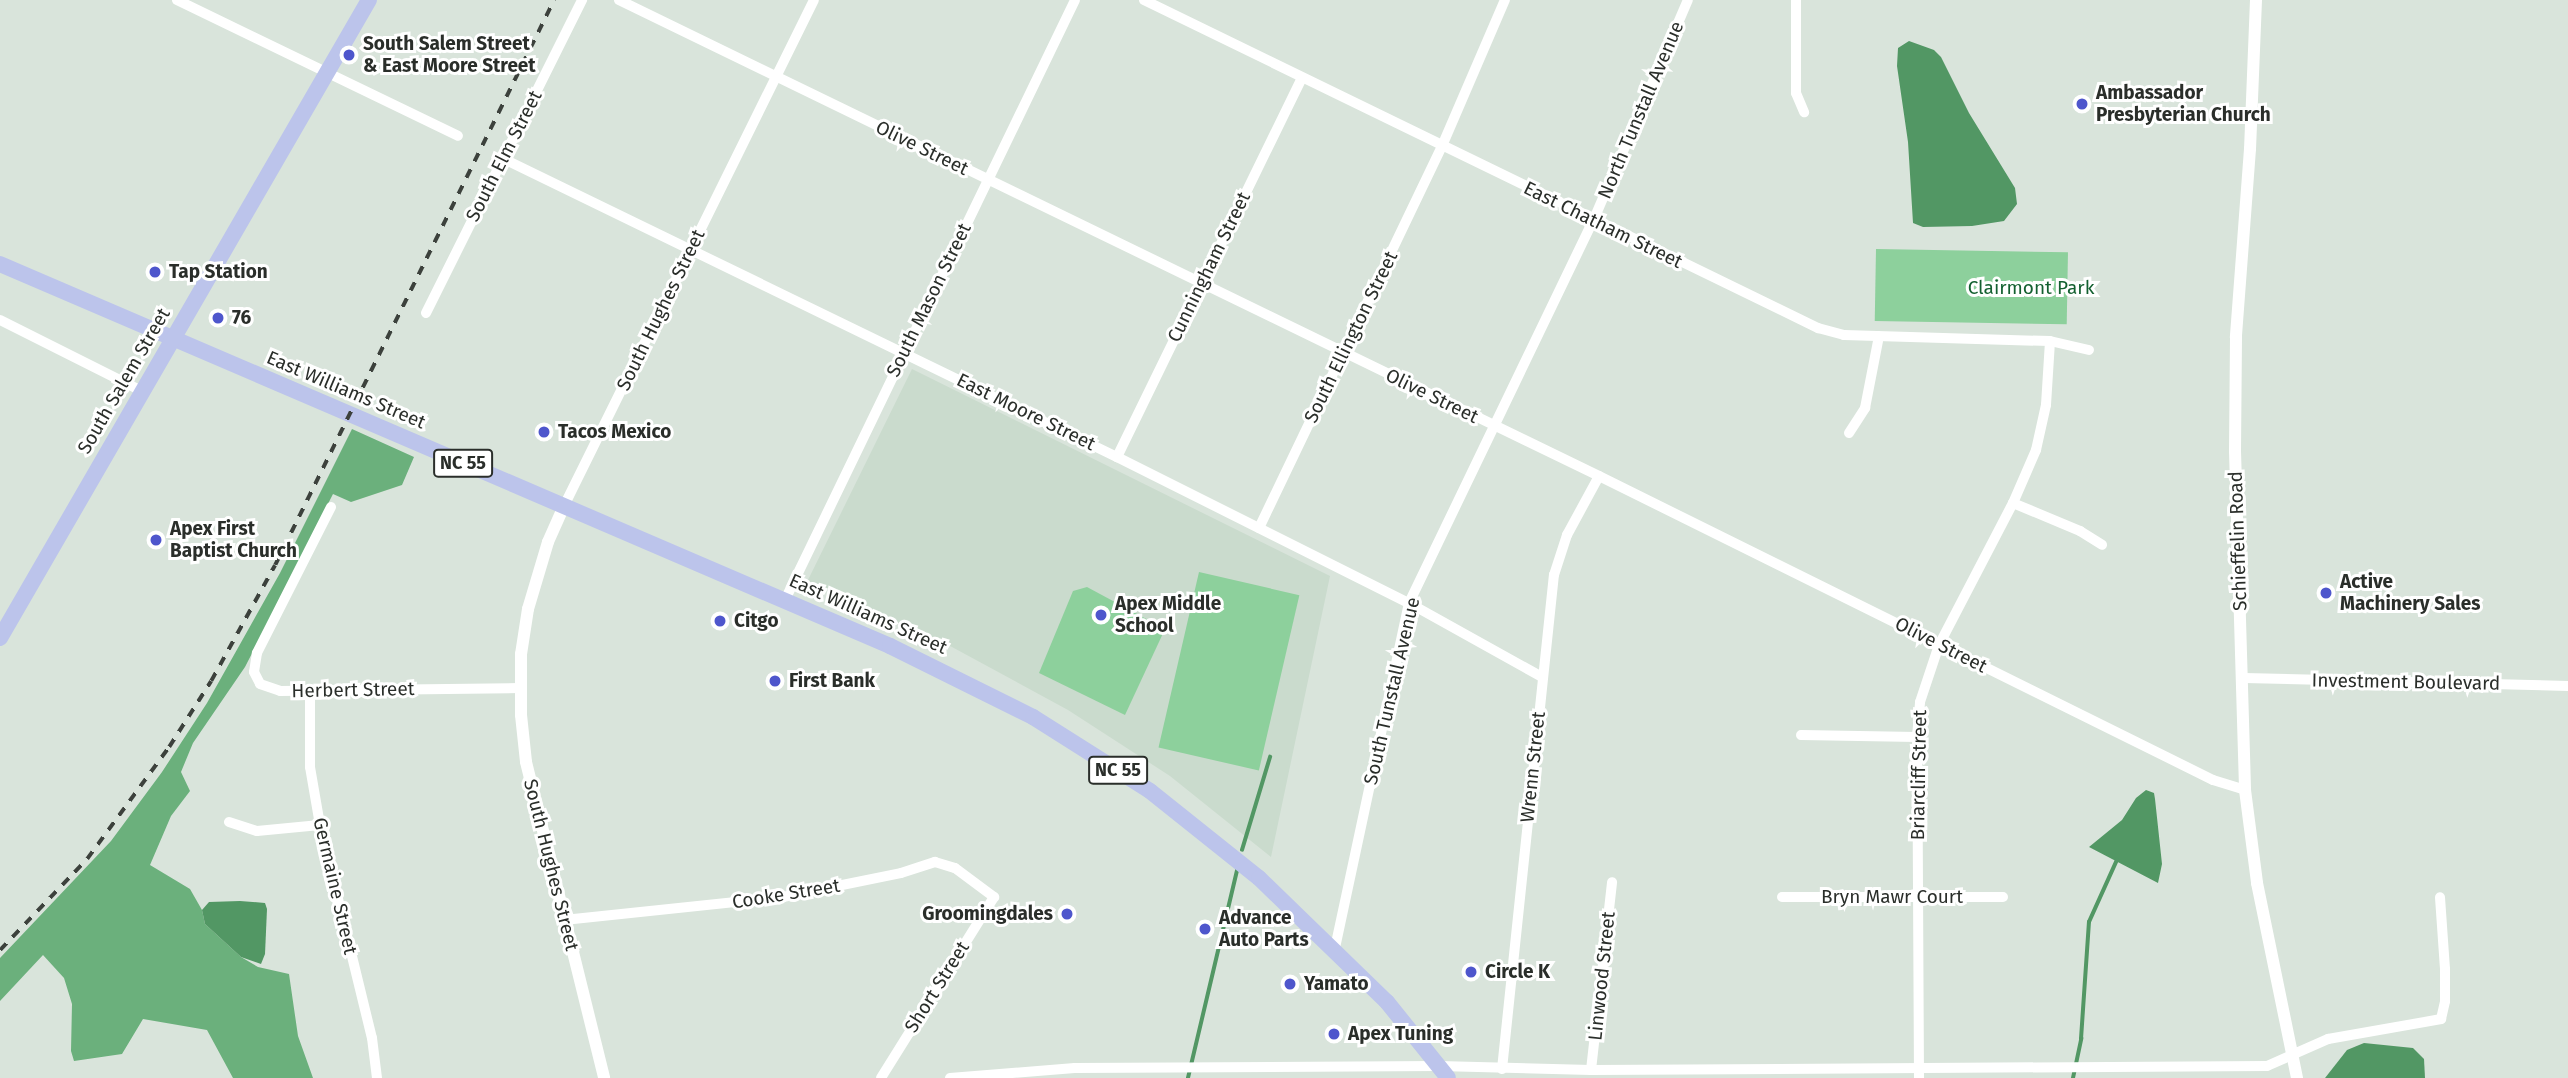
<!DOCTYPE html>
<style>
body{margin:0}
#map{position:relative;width:2568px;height:1078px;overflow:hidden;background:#d9e4db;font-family:"Fira Sans",sans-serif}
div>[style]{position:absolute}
.built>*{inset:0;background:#cadbcd}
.green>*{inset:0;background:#8dd09c;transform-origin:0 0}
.forest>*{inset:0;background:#6bb07c}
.water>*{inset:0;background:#529764}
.stream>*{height:3.5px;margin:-1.75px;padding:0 1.75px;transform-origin:1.75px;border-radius:1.75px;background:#529764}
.minor>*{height:10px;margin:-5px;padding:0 5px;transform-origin:5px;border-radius:5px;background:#fff}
.tertiary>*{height:12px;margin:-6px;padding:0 6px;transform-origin:6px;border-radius:6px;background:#fff}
.primary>*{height:16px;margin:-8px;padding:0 8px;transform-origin:8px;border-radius:8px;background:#bcc4eb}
.rail>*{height:3.5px;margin-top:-1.75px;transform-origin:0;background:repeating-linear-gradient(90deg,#3c413c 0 9px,transparent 0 18px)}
.dots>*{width:19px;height:19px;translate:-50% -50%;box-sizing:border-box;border:4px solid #fff;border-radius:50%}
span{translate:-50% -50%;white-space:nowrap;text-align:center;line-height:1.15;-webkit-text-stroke:6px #fff;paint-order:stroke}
.shield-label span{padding:2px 5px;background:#fff;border:2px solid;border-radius:5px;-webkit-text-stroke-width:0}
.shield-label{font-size:18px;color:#2a2e2a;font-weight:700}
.poi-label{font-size:19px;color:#2a2e2a;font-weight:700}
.left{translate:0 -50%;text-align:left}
.right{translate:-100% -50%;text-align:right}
.street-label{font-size:19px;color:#2a2e2a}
.park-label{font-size:19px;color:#136030}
</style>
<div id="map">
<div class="built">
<i style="clip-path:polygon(912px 369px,1330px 576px,1271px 857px,1170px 776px,1068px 710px,952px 647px,807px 582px)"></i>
</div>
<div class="green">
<i style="left:1876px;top:249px;width:192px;height:72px;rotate:1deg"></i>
<i style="left:1199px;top:572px;width:103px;height:180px;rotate:13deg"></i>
<i style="clip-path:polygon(1087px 587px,1165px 629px,1125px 715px,1039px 673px,1073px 591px)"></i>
</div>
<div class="forest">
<i style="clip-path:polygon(352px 429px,414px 457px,402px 485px,351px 502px,333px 494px,245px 667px,193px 743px,181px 772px,190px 791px,171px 816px,150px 865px,190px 889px,202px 910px,205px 924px,241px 957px,258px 967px,289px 974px,298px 1036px,313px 1078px,233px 1078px,207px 1030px,143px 1019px,122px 1054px,74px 1061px,71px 1051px,72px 1004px,64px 978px,43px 955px,0 1001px,0 958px,111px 841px,162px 772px,207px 703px,280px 573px)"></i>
</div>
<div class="water">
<i style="clip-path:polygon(1909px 41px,1934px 50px,1941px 57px,1969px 113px,2015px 188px,2017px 204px,2004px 221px,1972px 226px,1923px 227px,1913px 223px,1908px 142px,1897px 66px,1898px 48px)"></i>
<i style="clip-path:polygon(2146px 790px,2154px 793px,2155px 799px,2162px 864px,2158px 883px,2089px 847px,2122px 820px,2136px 798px)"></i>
<i style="clip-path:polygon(240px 901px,265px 903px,267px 909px,265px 954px,261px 964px,241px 957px,205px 924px,202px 910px,209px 902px)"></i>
<i style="clip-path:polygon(2364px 1043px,2413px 1048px,2424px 1059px,2425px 1078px,2325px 1078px,2347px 1050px)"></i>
</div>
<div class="stream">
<i style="left:1242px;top:850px;width:97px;rotate:-73.2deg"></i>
<i style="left:1188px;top:1078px;width:214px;rotate:-76.7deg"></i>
<i style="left:2073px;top:1078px;width:40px;rotate:-78deg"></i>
<i style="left:2081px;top:1039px;width:117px;rotate:-86.1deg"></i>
<i style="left:2089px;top:922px;width:68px;rotate:-65.7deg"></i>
</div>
<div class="minor">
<i style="left:177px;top:0;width:312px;rotate:25.8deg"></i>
<i style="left:619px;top:0;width:1089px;rotate:25.91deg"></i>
<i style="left:1599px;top:476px;width:685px;rotate:26.34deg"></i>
<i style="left:2213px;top:780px;width:34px;rotate:17deg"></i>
<i style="left:1144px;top:0;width:750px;rotate:25.95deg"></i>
<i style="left:1818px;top:328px;width:27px;rotate:15deg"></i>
<i style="left:1844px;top:335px;width:206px;rotate:1.7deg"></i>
<i style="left:2050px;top:341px;width:40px;rotate:13deg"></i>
<i style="left:1796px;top:0;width:93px;rotate:90deg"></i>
<i style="left:1796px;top:93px;width:21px;rotate:67deg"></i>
<i style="left:504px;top:159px;width:682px;rotate:25.93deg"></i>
<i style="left:1117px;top:457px;width:326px;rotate:26.6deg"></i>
<i style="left:1409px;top:603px;width:152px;rotate:29.1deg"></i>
<i style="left:426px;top:313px;width:350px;rotate:-63.5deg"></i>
<i style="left:0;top:320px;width:159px;rotate:26.6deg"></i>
<i style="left:1849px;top:433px;width:30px;rotate:-57deg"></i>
<i style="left:1865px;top:408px;width:73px;rotate:-79deg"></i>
<i style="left:1117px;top:457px;width:422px;rotate:-64deg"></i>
<i style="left:2013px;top:503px;width:73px;rotate:22.7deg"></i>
<i style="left:2080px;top:531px;width:26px;rotate:32deg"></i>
<i style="left:564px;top:506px;width:564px;rotate:-63.71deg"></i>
<i style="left:331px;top:507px;width:164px;rotate:116.9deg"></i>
<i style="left:257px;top:653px;width:19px;rotate:99deg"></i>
<i style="left:254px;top:672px;width:13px;rotate:63deg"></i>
<i style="left:260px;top:684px;width:21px;rotate:19deg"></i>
<i style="left:280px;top:691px;width:239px;rotate:-0.7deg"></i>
<i style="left:1259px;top:528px;width:424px;rotate:-64.4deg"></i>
<i style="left:1442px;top:146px;width:159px;rotate:-66.7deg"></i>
<i style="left:785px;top:600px;width:666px;rotate:-64.2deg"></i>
<i style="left:2244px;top:678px;width:324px;rotate:1.4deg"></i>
<i style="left:310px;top:691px;width:76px;rotate:90deg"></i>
<i style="left:310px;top:767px;width:59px;rotate:80.2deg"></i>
<i style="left:320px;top:825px;width:219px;rotate:76.3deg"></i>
<i style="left:372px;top:1038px;width:40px;rotate:82.9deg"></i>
<i style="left:1801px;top:735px;width:116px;rotate:1deg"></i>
<i style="left:229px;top:822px;width:29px;rotate:18deg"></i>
<i style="left:257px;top:831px;width:63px;rotate:-5.4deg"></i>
<i style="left:1782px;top:897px;width:221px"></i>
<i style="left:564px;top:920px;width:220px;rotate:-6deg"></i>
<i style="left:783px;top:897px;width:120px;rotate:-11.5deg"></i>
<i style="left:901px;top:873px;width:36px;rotate:-18deg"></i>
<i style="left:935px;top:862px;width:21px;rotate:17deg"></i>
<i style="left:955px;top:868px;width:49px;rotate:36.6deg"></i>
<i style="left:994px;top:897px;width:213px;rotate:122deg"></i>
<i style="left:1335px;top:948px;width:353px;rotate:-77.9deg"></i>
<i style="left:1409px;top:603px;width:426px;rotate:-64.3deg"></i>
<i style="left:1594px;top:219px;width:238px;rotate:-66.8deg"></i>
<i style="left:1502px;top:1069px;width:497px;rotate:-84deg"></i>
<i style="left:1554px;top:575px;width:42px;rotate:-72deg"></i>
<i style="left:1567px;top:535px;width:67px;rotate:-61.5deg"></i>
<i style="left:1591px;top:1070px;width:189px;rotate:-83.6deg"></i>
<i style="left:950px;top:1078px;width:125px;rotate:-4.6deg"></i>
<i style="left:1075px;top:1068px;width:364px;rotate:-0.3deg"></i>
<i style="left:1439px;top:1066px;width:152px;rotate:1.5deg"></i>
<i style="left:1591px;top:1070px;width:676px;rotate:-0.34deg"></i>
<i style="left:2267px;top:1066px;width:67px;rotate:-23.9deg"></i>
<i style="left:2328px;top:1039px;width:115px;rotate:-10deg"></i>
<i style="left:2441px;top:1019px;width:18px;rotate:-77deg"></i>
<i style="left:2445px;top:1001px;width:32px;rotate:-90deg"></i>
<i style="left:2445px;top:969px;width:72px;rotate:-94deg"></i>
<i style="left:1919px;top:1078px;width:341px;rotate:-90.3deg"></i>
<i style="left:1917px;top:737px;width:35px;rotate:-85deg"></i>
<i style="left:1920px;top:702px;width:60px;rotate:-71.6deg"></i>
<i style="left:1939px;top:645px;width:160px;rotate:-62.5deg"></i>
<i style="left:2013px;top:503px;width:58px;rotate:-66.5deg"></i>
<i style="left:2036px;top:450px;width:46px;rotate:-77.5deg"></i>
<i style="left:2046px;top:405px;width:64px;rotate:-86.4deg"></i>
</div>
<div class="tertiary">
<i style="left:2256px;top:0;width:149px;rotate:92.3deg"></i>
<i style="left:2250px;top:149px;width:189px;rotate:94.3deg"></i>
<i style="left:2236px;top:337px;width:114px;rotate:90.5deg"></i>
<i style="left:2235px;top:451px;width:339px;rotate:88.3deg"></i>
<i style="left:2245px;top:790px;width:94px;rotate:82.6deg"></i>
<i style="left:2257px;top:883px;width:199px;rotate:78.4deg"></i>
<i style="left:564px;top:506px;width:39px;rotate:114deg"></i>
<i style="left:548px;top:542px;width:70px;rotate:106.6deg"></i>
<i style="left:528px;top:609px;width:46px;rotate:98.8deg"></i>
<i style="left:521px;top:654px;width:61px;rotate:90deg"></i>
<i style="left:521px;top:715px;width:47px;rotate:83.9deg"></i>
<i style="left:526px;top:762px;width:325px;rotate:76.1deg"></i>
</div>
<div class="primary">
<i style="left:0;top:264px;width:969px;rotate:23.23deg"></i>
<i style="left:890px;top:646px;width:160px;rotate:26.4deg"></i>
<i style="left:1033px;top:717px;width:138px;rotate:32.3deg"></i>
<i style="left:1150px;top:791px;width:139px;rotate:38.6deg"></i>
<i style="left:1259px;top:878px;width:178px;rotate:44.1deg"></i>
<i style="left:1387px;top:1002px;width:97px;rotate:51.2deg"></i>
<i style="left:0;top:638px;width:737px;rotate:-59.96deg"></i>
</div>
<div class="rail">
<i style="left:0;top:950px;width:126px;rotate:-46.3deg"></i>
<i style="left:87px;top:859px;width:139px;rotate:-53.8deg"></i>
<i style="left:169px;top:747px;width:78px;rotate:-57.5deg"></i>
<i style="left:211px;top:681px;width:132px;rotate:-61.1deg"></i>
<i style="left:275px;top:565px;width:630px;rotate:-63.72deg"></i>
</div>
<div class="dots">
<i style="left:349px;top:55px;background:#4e56cc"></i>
<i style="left:2082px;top:104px;background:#4e56cc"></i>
<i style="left:155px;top:272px;background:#4e56cc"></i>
<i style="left:218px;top:318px;background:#4e56cc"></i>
<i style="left:544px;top:432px;background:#4e56cc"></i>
<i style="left:156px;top:540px;background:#4e56cc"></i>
<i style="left:2326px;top:593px;background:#4e56cc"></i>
<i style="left:1101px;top:615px;background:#4e56cc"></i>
<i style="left:720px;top:621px;background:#4e56cc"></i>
<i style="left:775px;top:681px;background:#4e56cc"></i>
<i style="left:1067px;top:914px;background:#4e56cc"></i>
<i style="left:1205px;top:929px;background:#4e56cc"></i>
<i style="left:1471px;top:972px;background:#4e56cc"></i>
<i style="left:1290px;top:984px;background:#4e56cc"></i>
<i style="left:1334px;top:1034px;background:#4e56cc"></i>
</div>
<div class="shield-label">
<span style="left:463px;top:463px">NC 55</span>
<span style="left:1118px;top:770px">NC 55</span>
</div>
<div class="poi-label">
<span class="left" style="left:363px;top:55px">South Salem Street<br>&amp; East Moore Street</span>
<span class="left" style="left:2096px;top:104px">Ambassador<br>Presbyterian Church</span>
<span class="left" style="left:169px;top:272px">Tap Station</span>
<span class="left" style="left:232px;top:318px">76</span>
<span class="left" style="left:558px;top:432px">Tacos Mexico</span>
<span class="left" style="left:170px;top:540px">Apex First<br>Baptist Church</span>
<span class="left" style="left:2340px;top:593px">Active<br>Machinery Sales</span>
<span class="left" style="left:1115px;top:615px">Apex Middle<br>School</span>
<span class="left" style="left:734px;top:621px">Citgo</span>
<span class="left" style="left:789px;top:681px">First Bank</span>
<span class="right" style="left:1053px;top:914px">Groomingdales</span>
<span class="left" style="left:1219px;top:929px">Advance<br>Auto Parts</span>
<span class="left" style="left:1485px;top:972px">Circle K</span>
<span class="left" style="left:1304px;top:984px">Yamato</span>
<span class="left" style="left:1348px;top:1034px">Apex Tuning</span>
</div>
<div class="street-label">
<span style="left:1641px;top:110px;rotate:-67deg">North Tunstall Avenue</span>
<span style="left:922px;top:148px;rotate:26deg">Olive Street</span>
<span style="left:504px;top:156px;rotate:-63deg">South Elm Street</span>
<span style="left:1603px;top:225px;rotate:26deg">East Chatham Street</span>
<span style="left:1209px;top:267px;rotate:-64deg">Cunningham Street</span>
<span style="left:929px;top:300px;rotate:-64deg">South Mason Street</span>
<span style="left:661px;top:310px;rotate:-64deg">South Hughes Street</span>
<span style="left:1351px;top:337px;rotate:-64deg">South Ellington Street</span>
<span style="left:124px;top:381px;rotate:-60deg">South Salem Street</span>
<span style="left:346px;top:390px;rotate:23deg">East Williams Street</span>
<span style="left:1432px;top:396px;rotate:26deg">Olive Street</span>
<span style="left:1026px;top:412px;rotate:26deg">East Moore Street</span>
<span style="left:2238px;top:541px;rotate:-92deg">Schieffelin Road</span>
<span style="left:868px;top:614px;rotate:24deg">East Williams Street</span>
<span style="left:1941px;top:645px;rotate:27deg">Olive Street</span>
<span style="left:2406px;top:682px;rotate:1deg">Investment Boulevard</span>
<span style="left:353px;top:690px;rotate:-1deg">Herbert Street</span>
<span style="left:1392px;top:691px;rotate:-77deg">South Tunstall Avenue</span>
<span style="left:1533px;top:767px;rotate:-84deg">Wrenn Street</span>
<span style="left:1919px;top:775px;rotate:-89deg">Briarcliff Street</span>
<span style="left:551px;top:865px;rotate:76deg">South Hughes Street</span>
<span style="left:335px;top:886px;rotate:77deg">Germaine Street</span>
<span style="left:786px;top:894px;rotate:-9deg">Cooke Street</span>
<span style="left:1892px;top:897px">Bryn Mawr Court</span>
<span style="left:1602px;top:976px;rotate:-84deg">Linwood Street</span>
<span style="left:937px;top:987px;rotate:-58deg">Short Street</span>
</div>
<div class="park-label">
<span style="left:2031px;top:288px">Clairmont Park</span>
</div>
</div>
